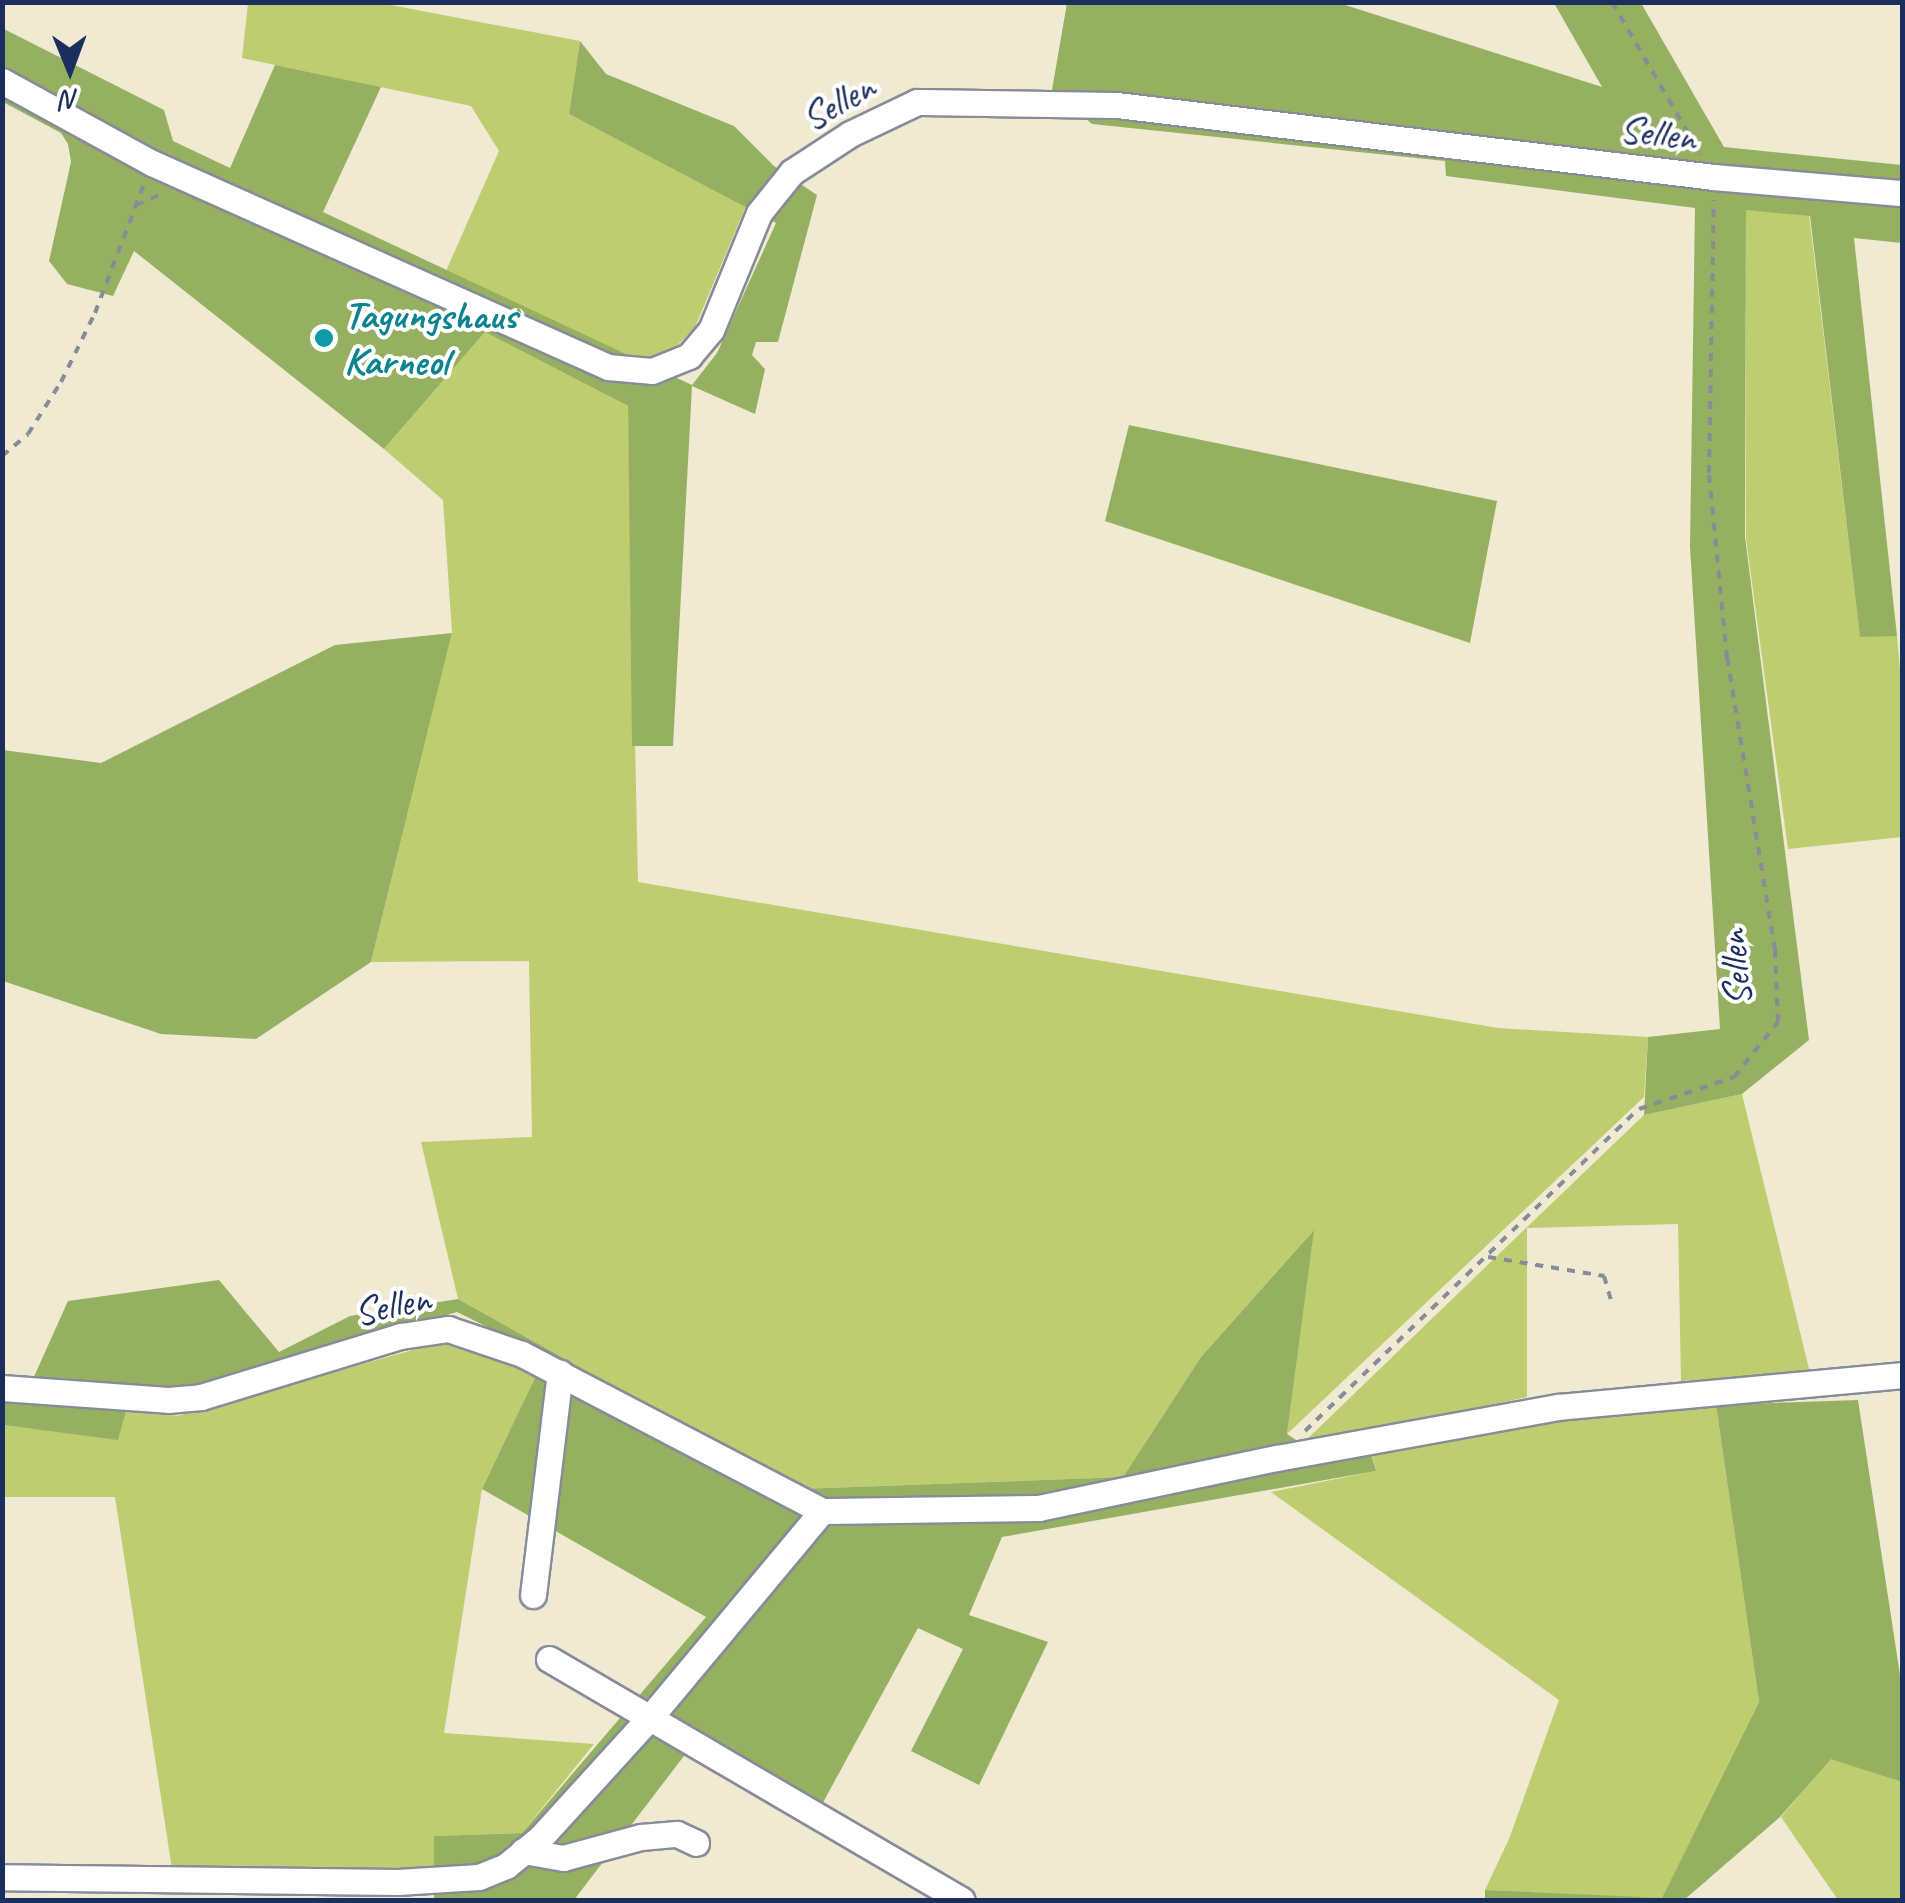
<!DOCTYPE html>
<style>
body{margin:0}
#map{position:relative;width:1905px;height:1903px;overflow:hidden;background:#f0ead2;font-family:Caveat,sans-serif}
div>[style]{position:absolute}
.green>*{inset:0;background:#bdcd70}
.forest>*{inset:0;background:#96b062}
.path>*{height:4px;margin-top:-2px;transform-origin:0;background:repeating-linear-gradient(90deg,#868c98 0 8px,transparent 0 16px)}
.roads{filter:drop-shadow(2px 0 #868c98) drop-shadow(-2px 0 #868c98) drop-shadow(0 2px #868c98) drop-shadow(0 -2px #868c98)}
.minor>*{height:25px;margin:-12.5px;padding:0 12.5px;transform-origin:12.5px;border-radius:12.5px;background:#fff}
.dots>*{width:28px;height:28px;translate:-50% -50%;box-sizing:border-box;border:5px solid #fff;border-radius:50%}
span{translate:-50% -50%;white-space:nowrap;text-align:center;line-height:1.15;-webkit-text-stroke:8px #fff;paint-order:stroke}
.street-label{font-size:40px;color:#1b2f5e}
.culture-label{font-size:40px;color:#0d838f;font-weight:700}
.left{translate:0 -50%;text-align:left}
.frame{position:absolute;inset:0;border:5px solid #1b2f5e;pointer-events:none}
.north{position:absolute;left:20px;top:20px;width:100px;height:100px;-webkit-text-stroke:8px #fff;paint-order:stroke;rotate:179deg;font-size:28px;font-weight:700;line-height:40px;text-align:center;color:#1b2f5e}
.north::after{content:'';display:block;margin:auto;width:35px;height:45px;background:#1b2f5e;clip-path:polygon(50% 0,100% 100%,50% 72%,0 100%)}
</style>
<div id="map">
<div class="green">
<i style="clip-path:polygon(248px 3px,380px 3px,580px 41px,569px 114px,746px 206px,695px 327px,673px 350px,634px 361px,446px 271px,499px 151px,471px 106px,242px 58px)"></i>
<i style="clip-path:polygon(1746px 209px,1809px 215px,1860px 636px,1897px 636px,1902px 691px,1902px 837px,1788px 849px,1746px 539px)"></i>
<i style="clip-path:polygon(485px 332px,628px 406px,638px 882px,1498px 1028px,1648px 1037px,1644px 1097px,1287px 1434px,1313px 1231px,1201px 1357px,1123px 1477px,798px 1489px,458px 1299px,421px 1142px,532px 1137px,529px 961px,371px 962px,452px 633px,443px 500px,384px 449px)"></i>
<i style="clip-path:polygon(1742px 1094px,1810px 1373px,1681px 1381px,1678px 1224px,1527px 1228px,1527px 1397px,1302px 1444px,1526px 1228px,1644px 1115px)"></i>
<i style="clip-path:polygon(445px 1341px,539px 1372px,482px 1489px,444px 1733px,594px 1744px,522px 1833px,435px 1836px,434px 1887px,175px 1889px,115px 1497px,3px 1497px,2px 1425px,118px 1439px,127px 1408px,177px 1416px)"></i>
<i style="clip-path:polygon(1716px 1405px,1759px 1702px,1662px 1899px,1485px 1890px,1509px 1839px,1559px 1700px,1271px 1492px,1376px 1471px,1370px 1447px,1560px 1415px)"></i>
<i style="clip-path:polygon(1831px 1758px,1902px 1782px,1902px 1900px,1838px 1900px,1781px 1817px)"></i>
</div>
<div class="forest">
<i style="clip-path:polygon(1067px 3px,1339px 3px,1602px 87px,1554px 3px,1641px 3px,1724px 147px,1902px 165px,1902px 243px,1854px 238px,1897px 636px,1860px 637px,1810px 216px,1746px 210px,1745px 537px,1809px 1040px,1742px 1094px,1644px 1115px,1648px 1037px,1720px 1029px,1690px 547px,1695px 208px,1446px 176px,1445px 161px,1092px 124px,1052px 90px)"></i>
<i style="clip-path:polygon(2px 28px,164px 110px,173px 141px,230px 168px,275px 65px,381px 87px,323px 212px,692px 385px,717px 353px,776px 223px,569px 114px,580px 41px,606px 74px,734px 126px,774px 166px,817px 195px,778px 342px,756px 342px,752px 355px,765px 369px,755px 414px,692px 386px,673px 746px,632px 746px,628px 406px,485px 332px,384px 449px,134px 251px,113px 296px,67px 284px,49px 261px,71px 162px,68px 144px,61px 133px,3px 102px)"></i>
<i style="clip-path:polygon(1129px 425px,1497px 501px,1470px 643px,1105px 521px)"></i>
<i style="clip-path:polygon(452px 633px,371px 962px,256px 1039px,161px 1034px,3px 981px,3px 750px,101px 763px,335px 645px)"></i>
<i style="clip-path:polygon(1314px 1230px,1287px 1434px,1302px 1444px,1369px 1447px,1376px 1471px,1002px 1537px,969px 1615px,1048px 1642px,979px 1785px,911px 1751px,963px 1649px,918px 1628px,814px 1819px,687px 1752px,574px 1900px,434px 1900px,434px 1836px,522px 1833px,706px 1617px,482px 1489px,538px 1372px,540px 1353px,457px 1312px,186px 1390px,32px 1381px,68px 1301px,219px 1280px,279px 1352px,350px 1316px,458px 1299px,798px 1489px,1123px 1477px,1201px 1357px)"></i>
<i style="clip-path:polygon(3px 1396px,127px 1408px,118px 1440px,3px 1425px)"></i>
<i style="clip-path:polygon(1858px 1400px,1902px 1688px,1902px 1782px,1831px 1759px,1780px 1817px,1684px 1900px,1485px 1900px,1485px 1890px,1662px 1898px,1759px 1702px,1716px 1405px)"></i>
</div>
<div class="path">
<i style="left:1612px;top:2px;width:177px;rotate:59.8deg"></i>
<i style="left:136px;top:205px;width:30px;rotate:-23deg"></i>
<i style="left:2px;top:456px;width:34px;rotate:-40deg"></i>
<i style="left:28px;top:434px;width:62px;rotate:-57.6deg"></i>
<i style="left:61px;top:382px;width:77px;rotate:-63.8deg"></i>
<i style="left:95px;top:313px;width:138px;rotate:-69.2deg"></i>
<i style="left:1488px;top:1257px;width:118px;rotate:9.3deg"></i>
<i style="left:1604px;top:1276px;width:26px;rotate:74deg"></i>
<i style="left:1305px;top:1431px;width:464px;rotate:-44deg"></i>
<i style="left:1639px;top:1109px;width:100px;rotate:-18.6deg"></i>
<i style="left:1734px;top:1077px;width:70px;rotate:-51.3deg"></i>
<i style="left:1778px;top:1022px;width:72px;rotate:-92.4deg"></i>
<i style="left:1775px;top:950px;width:296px;rotate:-99.3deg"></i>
<i style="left:1727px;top:658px;width:186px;rotate:-95.6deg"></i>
<i style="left:1709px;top:473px;width:273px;rotate:-89deg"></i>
</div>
<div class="roads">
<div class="minor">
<i style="left:2px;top:81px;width:171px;rotate:28.7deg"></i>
<i style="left:152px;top:163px;width:500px;rotate:24.1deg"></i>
<i style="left:608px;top:367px;width:44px;rotate:5.2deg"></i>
<i style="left:652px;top:371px;width:40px;rotate:-22deg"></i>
<i style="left:689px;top:356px;width:34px;rotate:-50deg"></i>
<i style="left:711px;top:330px;width:126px;rotate:-67.7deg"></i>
<i style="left:759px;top:213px;width:53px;rotate:-51.2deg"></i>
<i style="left:792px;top:172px;width:69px;rotate:-33.2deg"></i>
<i style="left:850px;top:134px;width:74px;rotate:-25.5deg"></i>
<i style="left:917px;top:102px;width:200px;rotate:0.9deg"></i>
<i style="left:1117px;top:105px;width:601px;rotate:6.88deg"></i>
<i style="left:1714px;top:177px;width:189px;rotate:4.9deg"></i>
<i style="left:2px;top:1388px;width:166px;rotate:4.1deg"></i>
<i style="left:168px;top:1400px;width:33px;rotate:-5deg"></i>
<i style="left:201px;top:1397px;width:209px;rotate:-17deg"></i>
<i style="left:401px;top:1336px;width:48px;rotate:-8.5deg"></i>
<i style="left:448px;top:1329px;width:78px;rotate:18.7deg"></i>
<i style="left:522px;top:1354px;width:339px;rotate:27.6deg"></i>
<i style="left:822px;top:1511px;width:266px;rotate:129.8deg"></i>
<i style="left:652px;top:1715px;width:166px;rotate:132.3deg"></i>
<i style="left:540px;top:1838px;width:44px;rotate:140.5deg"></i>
<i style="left:506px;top:1866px;width:29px;rotate:158deg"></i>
<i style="left:479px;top:1877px;width:82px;rotate:176.5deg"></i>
<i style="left:397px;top:1882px;width:395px;rotate:-179.3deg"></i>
<i style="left:822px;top:1511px;width:217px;rotate:-0.8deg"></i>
<i style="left:1039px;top:1508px;width:243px;rotate:-11.9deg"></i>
<i style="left:1277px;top:1458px;width:286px;rotate:-10.3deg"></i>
<i style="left:1558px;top:1407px;width:345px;rotate:-5.3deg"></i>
<i style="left:533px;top:1595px;width:224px;rotate:-83.1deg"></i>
<i style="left:549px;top:1659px;width:478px;rotate:30.3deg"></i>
<i style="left:523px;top:1851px;width:41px;rotate:9.9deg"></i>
<i style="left:563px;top:1858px;width:81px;rotate:-15.1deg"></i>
<i style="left:641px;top:1837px;width:36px;rotate:-5deg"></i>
<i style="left:677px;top:1834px;width:21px;rotate:25deg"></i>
</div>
</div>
<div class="dots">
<i style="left:324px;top:338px;background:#0f9aa8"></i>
</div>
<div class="street-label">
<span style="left:838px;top:102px;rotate:-29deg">Sellen</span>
<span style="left:1658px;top:133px;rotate:7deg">Sellen</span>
<span style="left:1735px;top:968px;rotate:-95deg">Sellen</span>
<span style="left:392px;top:1305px;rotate:-12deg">Sellen</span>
</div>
<div class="culture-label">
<span class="left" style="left:344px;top:338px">Tagungshaus<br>Karneol</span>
</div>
<div class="frame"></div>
<div class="north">N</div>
</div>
